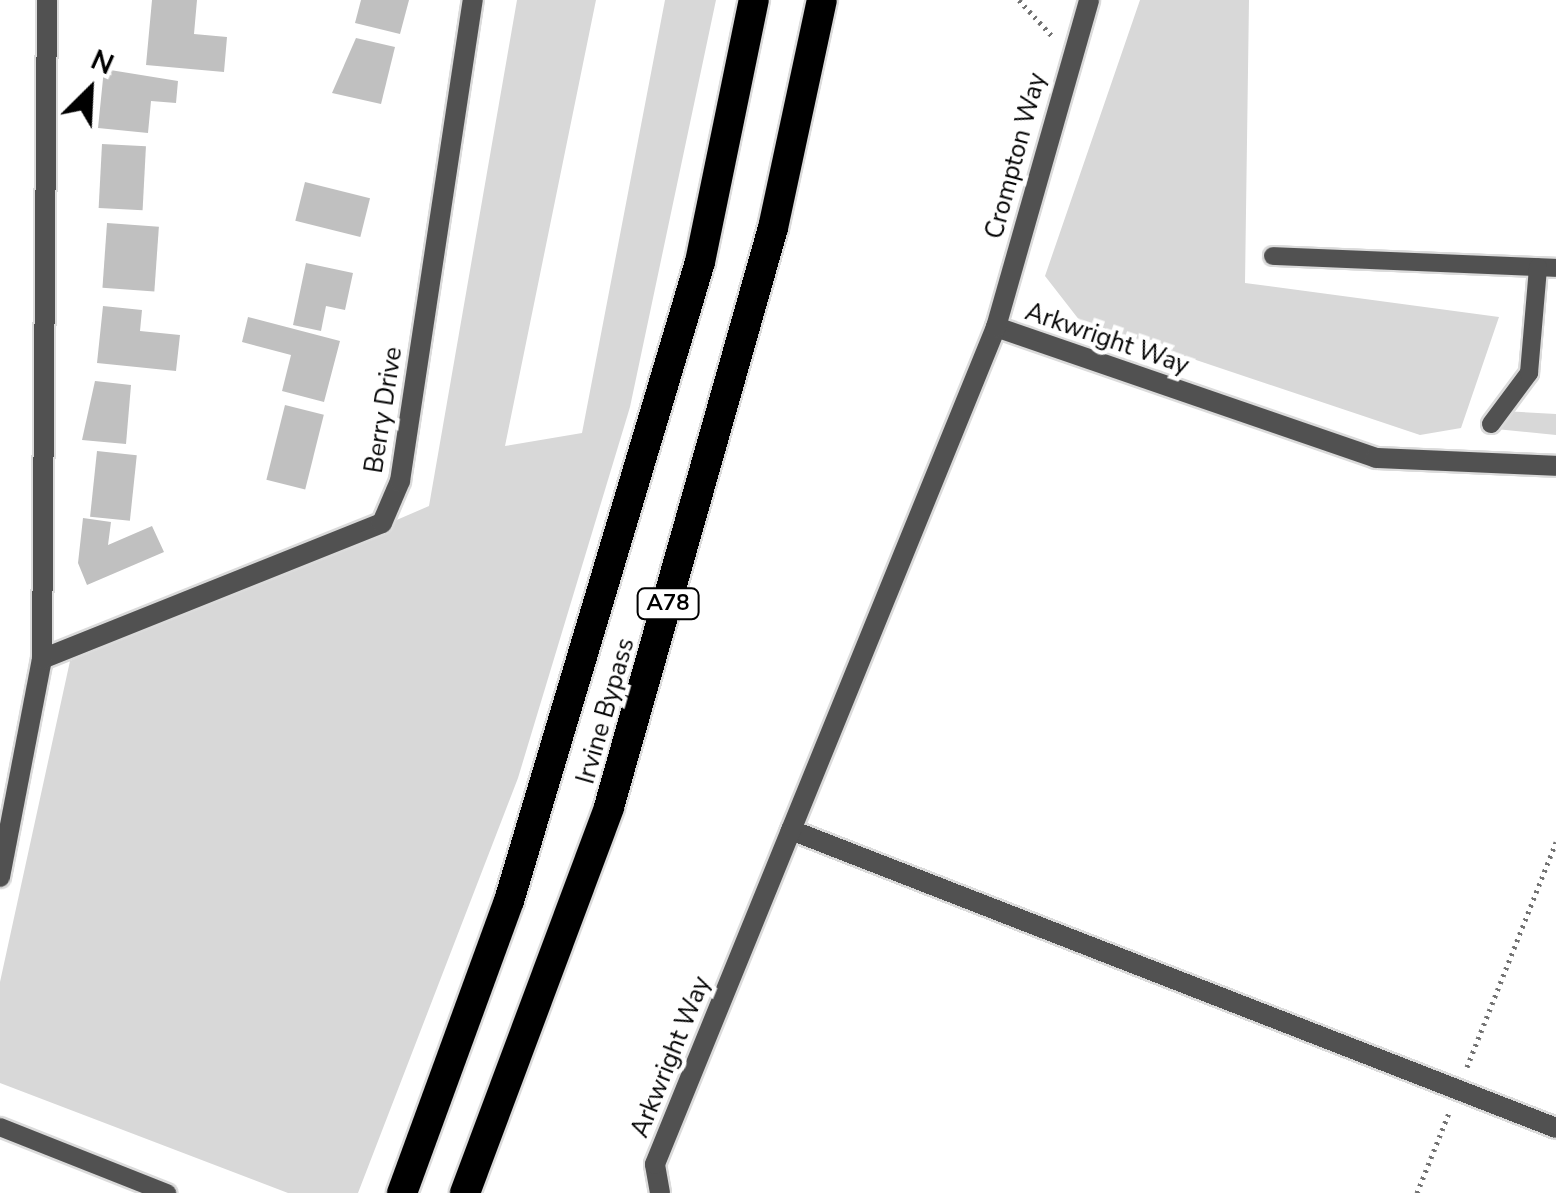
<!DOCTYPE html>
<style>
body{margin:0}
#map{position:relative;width:1556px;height:1193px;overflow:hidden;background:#fff;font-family:"Nunito Sans",sans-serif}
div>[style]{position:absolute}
.green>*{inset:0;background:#d8d8d8}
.building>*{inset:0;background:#c0c0c0;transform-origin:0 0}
.path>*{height:5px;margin-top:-2.5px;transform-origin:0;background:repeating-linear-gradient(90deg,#737373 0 2.5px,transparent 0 7.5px)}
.roads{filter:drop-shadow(2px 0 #dbdbdb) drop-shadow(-2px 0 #dbdbdb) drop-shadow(0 2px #dbdbdb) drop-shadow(0 -2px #dbdbdb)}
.lane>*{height:18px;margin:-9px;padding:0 9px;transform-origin:9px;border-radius:9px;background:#515151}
.street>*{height:20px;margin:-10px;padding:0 10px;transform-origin:10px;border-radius:10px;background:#515151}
.highway>*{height:30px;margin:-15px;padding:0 15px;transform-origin:15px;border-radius:15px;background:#000}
span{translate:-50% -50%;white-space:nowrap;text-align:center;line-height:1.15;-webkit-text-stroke:9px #fff;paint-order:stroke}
.shield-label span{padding:2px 8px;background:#fff;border:2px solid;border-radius:8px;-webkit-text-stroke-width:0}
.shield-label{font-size:22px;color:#000;font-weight:700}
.street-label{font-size:25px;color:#000}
.north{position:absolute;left:40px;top:40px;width:100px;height:100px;-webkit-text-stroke:8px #fff;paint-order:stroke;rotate:24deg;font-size:28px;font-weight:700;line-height:40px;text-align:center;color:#000}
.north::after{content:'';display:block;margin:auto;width:35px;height:45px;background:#000;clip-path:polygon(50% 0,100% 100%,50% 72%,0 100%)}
</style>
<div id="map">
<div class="green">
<i style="clip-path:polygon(517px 0,596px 0,505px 446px,582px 433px,665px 0,716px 0,630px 407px,518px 778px,358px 1193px,288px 1193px,0 1083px,0 982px,70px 661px,429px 506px)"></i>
<i style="clip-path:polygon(1140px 0,1249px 0,1245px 283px,1499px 317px,1461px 428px,1420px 435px,1080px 321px,1045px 276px)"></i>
<i style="clip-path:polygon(1503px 411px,1556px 414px,1556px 435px,1496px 429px)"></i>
</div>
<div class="building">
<i style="clip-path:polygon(152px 0,197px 0,194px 34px,227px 37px,224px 72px,146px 65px)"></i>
<i style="clip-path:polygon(361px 0,409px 0,400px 34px,355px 23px)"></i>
<i style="clip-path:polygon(356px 38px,395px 47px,381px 104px,332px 93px)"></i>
<i style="clip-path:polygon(104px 69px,178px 81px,176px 103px,151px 101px,148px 133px,98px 128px)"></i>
<i style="left:102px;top:144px;width:44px;height:64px;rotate:3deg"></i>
<i style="left:305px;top:182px;width:67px;height:40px;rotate:14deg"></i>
<i style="left:107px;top:223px;width:52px;height:65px;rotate:4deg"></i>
<i style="clip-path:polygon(306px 263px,353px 273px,345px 310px,326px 306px,321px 331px,293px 325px)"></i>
<i style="clip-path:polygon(103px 306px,142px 310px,140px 331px,180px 335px,176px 371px,97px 363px)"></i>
<i style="clip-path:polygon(248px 317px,340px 341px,324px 402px,282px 391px,291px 355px,242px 342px)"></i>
<i style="clip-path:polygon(95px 381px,131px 385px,126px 444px,82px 440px)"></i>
<i style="left:285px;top:405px;width:40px;height:77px;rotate:14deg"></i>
<i style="left:97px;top:451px;width:40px;height:66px;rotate:6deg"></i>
<i style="clip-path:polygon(83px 518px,111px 522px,108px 545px,152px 526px,164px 552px,87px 585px,78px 563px)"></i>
</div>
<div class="path">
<i style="left:1019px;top:0;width:50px;rotate:47.4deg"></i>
<i style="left:1467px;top:1067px;width:242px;rotate:-68.4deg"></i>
<i style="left:1417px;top:1193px;width:89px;rotate:-68.3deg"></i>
</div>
<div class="roads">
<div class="lane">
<i style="left:1273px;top:256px;width:283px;rotate:2.4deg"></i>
<i style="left:1491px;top:424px;width:64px;rotate:-53.3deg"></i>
<i style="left:1529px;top:373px;width:106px;rotate:-85.1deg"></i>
<i style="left:0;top:1127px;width:180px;rotate:21.6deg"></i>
</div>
<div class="street">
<i style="left:996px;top:327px;width:402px;rotate:19deg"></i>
<i style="left:1376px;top:458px;width:180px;rotate:2.5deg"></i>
<i style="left:42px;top:659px;width:366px;rotate:-21.8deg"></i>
<i style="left:382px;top:523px;width:46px;rotate:-66.8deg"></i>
<i style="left:400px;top:481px;width:487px;rotate:-81.4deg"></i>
<i style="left:791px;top:830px;width:821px;rotate:21.28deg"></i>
<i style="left:0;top:877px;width:222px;rotate:-79.1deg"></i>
<i style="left:42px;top:659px;width:659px;rotate:-89.57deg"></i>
<i style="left:660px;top:1193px;width:29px;rotate:-100deg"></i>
<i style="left:655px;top:1164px;width:904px;rotate:-67.83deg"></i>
<i style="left:996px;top:327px;width:340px;rotate:-74.1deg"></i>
</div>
<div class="highway">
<i style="left:402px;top:1193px;width:311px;rotate:-69.9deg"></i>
<i style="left:509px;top:901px;width:667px;rotate:-73.36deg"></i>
<i style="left:700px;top:262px;width:268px;rotate:-78.4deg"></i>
<i style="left:465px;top:1193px;width:412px;rotate:-69.5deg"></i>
<i style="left:609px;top:807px;width:602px;rotate:-74.19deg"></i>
<i style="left:773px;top:228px;width:233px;rotate:-77.9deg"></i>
</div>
</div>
<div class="shield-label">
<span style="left:668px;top:604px">A78</span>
</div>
<div class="street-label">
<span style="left:1016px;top:156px;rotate:-75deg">Crompton Way</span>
<span style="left:1107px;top:339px;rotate:19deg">Arkwright Way</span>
<span style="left:384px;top:410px;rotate:-81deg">Berry Drive</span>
<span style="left:606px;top:711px;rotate:-74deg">Irvine Bypass</span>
<span style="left:671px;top:1057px;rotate:-68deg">Arkwright Way</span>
</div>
<div class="north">N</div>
</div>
